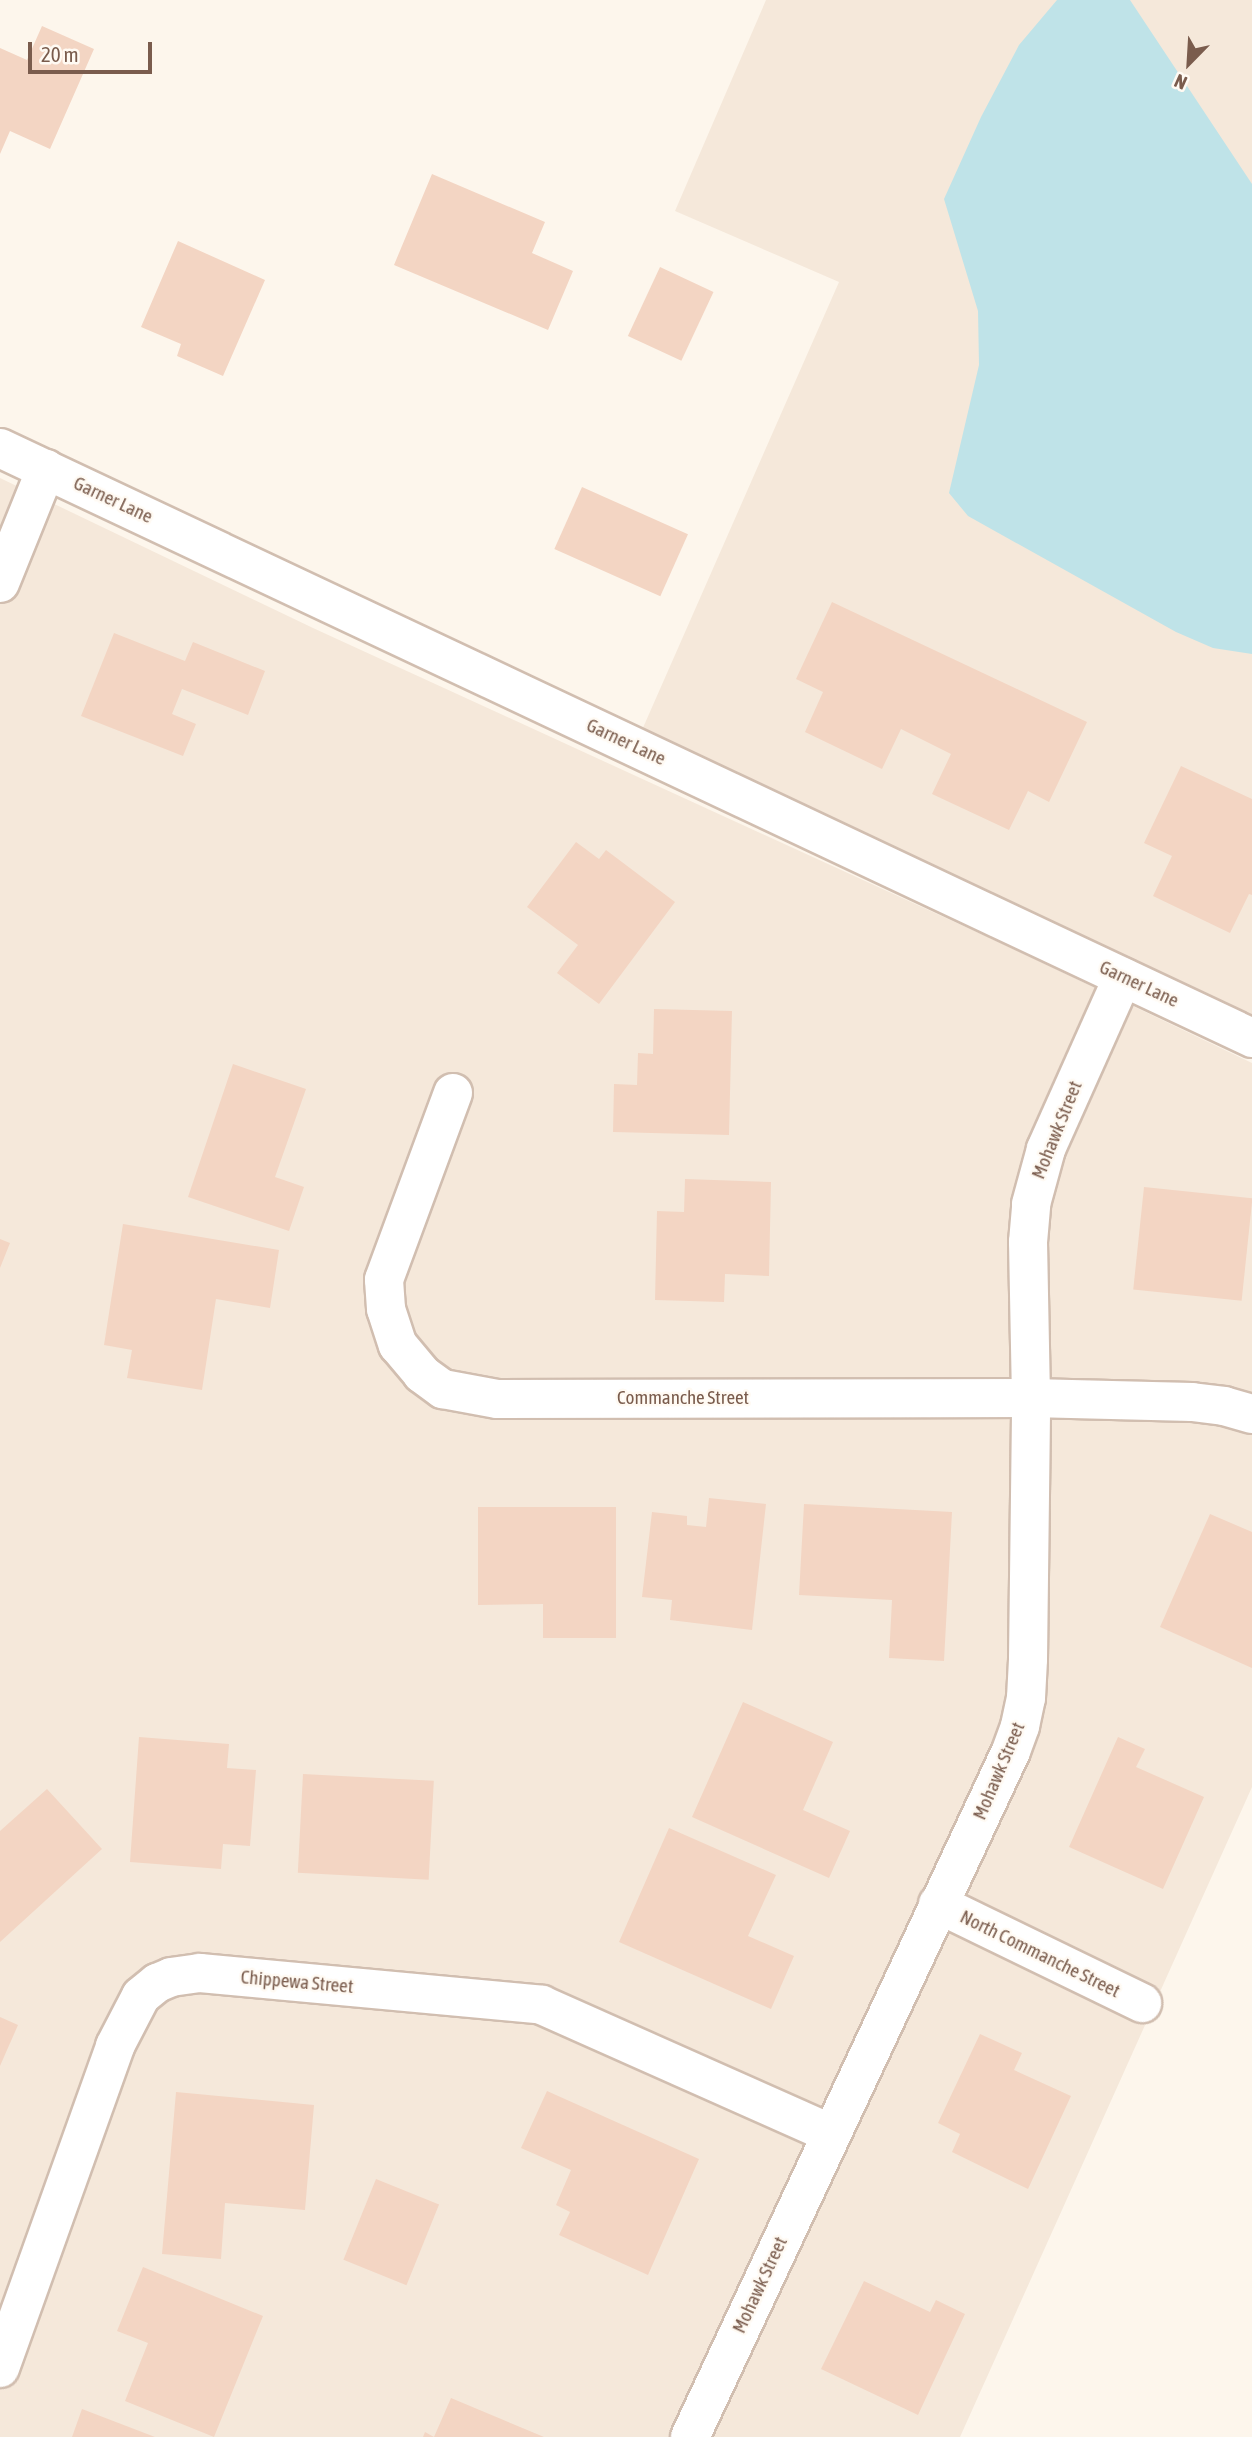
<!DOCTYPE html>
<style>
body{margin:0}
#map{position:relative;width:1252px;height:2437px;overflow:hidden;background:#fdf6ec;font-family:"Asap Condensed",sans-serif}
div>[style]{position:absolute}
.residential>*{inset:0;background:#f5e8da}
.water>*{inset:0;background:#bfe3e8}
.building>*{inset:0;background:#f3d5c3;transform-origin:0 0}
.roads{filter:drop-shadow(2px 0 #d1beb0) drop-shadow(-2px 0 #d1beb0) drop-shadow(0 2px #d1beb0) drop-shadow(0 -2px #d1beb0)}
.minor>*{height:38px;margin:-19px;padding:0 19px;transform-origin:19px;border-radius:19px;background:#fff}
span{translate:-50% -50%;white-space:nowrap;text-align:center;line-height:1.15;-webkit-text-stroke:5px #fffaf3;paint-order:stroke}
.street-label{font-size:19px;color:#7a5c4d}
.north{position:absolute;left:1154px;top:28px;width:70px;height:70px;-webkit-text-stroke:5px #fffaf3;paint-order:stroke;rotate:204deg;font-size:19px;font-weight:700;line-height:28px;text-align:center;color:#7a5c4d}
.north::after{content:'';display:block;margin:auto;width:24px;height:32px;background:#7a5c4d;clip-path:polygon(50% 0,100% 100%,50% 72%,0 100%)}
.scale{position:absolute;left:28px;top:42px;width:124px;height:32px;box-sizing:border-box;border:4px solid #7a5c4d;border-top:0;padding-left:9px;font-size:21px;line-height:24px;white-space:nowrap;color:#7a5c4d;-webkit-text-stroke:5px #fffaf3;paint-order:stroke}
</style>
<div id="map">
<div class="residential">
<i style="clip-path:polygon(766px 0,1252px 0,1252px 1015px,642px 730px,839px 282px,675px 211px)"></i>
<i style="clip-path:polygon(0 478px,313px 628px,1020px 952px,1252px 1063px,1252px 1787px,960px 2437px,0 2437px)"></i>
</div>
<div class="water">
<i style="clip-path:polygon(1057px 0,1130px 0,1252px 184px,1252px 654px,1213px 648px,1176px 632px,968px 516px,949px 493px,979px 365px,978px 311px,944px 199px,981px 117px,1019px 45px)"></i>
</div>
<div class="building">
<i style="clip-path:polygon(42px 26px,94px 49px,50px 149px,10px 131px,0 154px,0 48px,27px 60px)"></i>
<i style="clip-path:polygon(432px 174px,545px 222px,532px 253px,573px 271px,548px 330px,394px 265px)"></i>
<i style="clip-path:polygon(178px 241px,265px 280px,223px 376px,177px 356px,181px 344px,141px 327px)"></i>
<i style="left:660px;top:267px;width:59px;height:76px;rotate:25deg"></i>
<i style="left:582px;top:487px;width:116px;height:68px;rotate:24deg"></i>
<i style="clip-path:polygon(832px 602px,1087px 722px,1049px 802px,1028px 791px,1009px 830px,932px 794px,951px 754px,901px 729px,882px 769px,805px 732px,823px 692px,796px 679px)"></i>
<i style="clip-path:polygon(114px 633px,185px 661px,193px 642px,265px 671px,248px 715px,182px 689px,172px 714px,196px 724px,183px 756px,81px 716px)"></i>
<i style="clip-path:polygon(1181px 766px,1252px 799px,1252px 895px,1249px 894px,1230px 933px,1153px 896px,1172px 856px,1144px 843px)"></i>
<i style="clip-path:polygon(576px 842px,599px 859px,606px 850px,675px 902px,599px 1004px,557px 973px,578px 945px,527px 907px)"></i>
<i style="clip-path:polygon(654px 1009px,732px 1011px,729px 1135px,613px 1132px,614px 1084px,637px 1085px,638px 1053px,653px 1054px)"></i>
<i style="clip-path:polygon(233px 1064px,306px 1089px,275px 1177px,304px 1187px,289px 1231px,188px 1197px)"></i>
<i style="clip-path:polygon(685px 1179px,771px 1182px,769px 1276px,725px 1274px,724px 1302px,655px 1300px,657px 1211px,684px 1212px)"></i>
<i style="left:1144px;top:1187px;width:109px;height:103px;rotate:6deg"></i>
<i style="clip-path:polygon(123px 1224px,279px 1250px,270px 1308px,216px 1299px,202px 1390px,127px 1378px,132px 1350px,104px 1345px)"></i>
<i style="clip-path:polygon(0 1239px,10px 1243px,0 1268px)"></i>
<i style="clip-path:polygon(709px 1498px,766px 1504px,752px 1630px,670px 1620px,672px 1600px,642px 1597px,652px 1512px,687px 1516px,687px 1525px,706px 1527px)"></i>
<i style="clip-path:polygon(804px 1504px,952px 1512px,944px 1661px,889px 1658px,892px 1600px,799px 1595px)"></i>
<i style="clip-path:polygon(478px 1507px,616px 1507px,616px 1638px,543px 1638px,543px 1604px,478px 1605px)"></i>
<i style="clip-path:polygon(1210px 1514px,1252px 1532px,1252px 1668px,1160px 1627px)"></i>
<i style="clip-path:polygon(743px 1702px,833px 1742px,803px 1810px,850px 1831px,829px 1878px,692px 1817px)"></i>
<i style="clip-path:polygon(139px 1737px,229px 1744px,227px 1768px,256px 1770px,250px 1846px,223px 1844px,221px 1869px,130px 1862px)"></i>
<i style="clip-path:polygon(1118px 1737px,1145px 1749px,1136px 1767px,1204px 1797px,1163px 1889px,1069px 1847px)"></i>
<i style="left:303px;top:1774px;width:131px;height:99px;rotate:3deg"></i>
<i style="clip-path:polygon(47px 1789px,102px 1849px,0 1942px,0 1831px)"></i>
<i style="clip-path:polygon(669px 1828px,776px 1875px,748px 1936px,794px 1956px,771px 2009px,619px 1942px)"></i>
<i style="clip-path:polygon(0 2017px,18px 2025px,0 2066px)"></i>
<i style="clip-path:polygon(980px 2034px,1022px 2053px,1014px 2070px,1071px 2096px,1028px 2189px,952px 2152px,960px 2134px,938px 2123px)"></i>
<i style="clip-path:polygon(547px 2091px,699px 2159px,648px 2275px,559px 2235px,570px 2212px,556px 2205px,571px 2170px,521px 2148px)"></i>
<i style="clip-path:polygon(176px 2092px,314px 2105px,305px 2210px,225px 2203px,221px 2259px,162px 2254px)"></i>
<i style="left:376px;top:2179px;width:68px;height:87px;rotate:22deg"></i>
<i style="clip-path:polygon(143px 2267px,263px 2316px,214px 2437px,125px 2401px,148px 2343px,117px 2331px)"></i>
<i style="clip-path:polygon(864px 2281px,930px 2312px,936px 2300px,965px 2314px,918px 2415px,821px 2369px)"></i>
<i style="clip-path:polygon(451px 2398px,544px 2437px,423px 2437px,425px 2432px,434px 2437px)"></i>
<i style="clip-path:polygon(82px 2409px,155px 2437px,72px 2437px)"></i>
</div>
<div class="roads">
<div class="minor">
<i style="left:0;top:448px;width:1384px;rotate:25.23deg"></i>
<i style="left:0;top:583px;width:123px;rotate:-68deg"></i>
<i style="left:453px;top:1093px;width:199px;rotate:110.3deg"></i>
<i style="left:384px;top:1280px;width:29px;rotate:86deg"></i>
<i style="left:386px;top:1309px;width:38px;rotate:72deg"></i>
<i style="left:398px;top:1345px;width:38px;rotate:50deg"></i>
<i style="left:422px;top:1374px;width:26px;rotate:36deg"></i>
<i style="left:443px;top:1389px;width:55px;rotate:10.5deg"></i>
<i style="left:497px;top:1399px;width:534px;rotate:-0.11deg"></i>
<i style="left:1031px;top:1398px;width:161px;rotate:1.4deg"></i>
<i style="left:1192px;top:1402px;width:32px;rotate:7deg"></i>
<i style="left:1224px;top:1406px;width:29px;rotate:16deg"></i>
<i style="left:938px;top:1904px;width:227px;rotate:25.9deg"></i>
<i style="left:0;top:2368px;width:342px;rotate:-70.3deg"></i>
<i style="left:115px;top:2046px;width:56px;rotate:-62.5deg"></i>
<i style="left:141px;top:1996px;width:21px;rotate:-39deg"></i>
<i style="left:157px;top:1983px;width:15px;rotate:-23deg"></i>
<i style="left:171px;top:1977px;width:29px;rotate:-8deg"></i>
<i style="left:200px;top:1973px;width:343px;rotate:5.3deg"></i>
<i style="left:542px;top:2005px;width:315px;rotate:24deg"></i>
<i style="left:690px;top:2437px;width:757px;rotate:-64.92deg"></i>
<i style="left:1011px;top:1751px;width:27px;rotate:-70deg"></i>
<i style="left:1020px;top:1726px;width:29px;rotate:-78deg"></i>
<i style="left:1026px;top:1698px;width:39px;rotate:-87deg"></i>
<i style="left:1028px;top:1659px;width:261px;rotate:-89.3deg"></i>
<i style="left:1031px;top:1398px;width:156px;rotate:-91.1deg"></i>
<i style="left:1028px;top:1242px;width:38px;rotate:-85deg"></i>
<i style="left:1031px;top:1204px;width:57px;rotate:-74.7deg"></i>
<i style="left:1046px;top:1149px;width:188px;rotate:-65.9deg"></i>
</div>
</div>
<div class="street-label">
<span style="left:113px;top:500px;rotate:25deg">Garner Lane</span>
<span style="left:626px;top:742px;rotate:25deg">Garner Lane</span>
<span style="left:1139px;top:984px;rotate:25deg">Garner Lane</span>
<span style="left:1057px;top:1130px;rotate:-68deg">Mohawk Street</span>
<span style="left:683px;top:1398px">Commanche Street</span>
<span style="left:999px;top:1771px;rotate:-67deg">Mohawk Street</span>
<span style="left:1040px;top:1954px;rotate:26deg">North Commanche Street</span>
<span style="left:297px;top:1982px;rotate:5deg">Chippewa Street</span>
<span style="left:760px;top:2285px;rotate:-65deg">Mohawk Street</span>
</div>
<div class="north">N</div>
<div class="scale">20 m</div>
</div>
